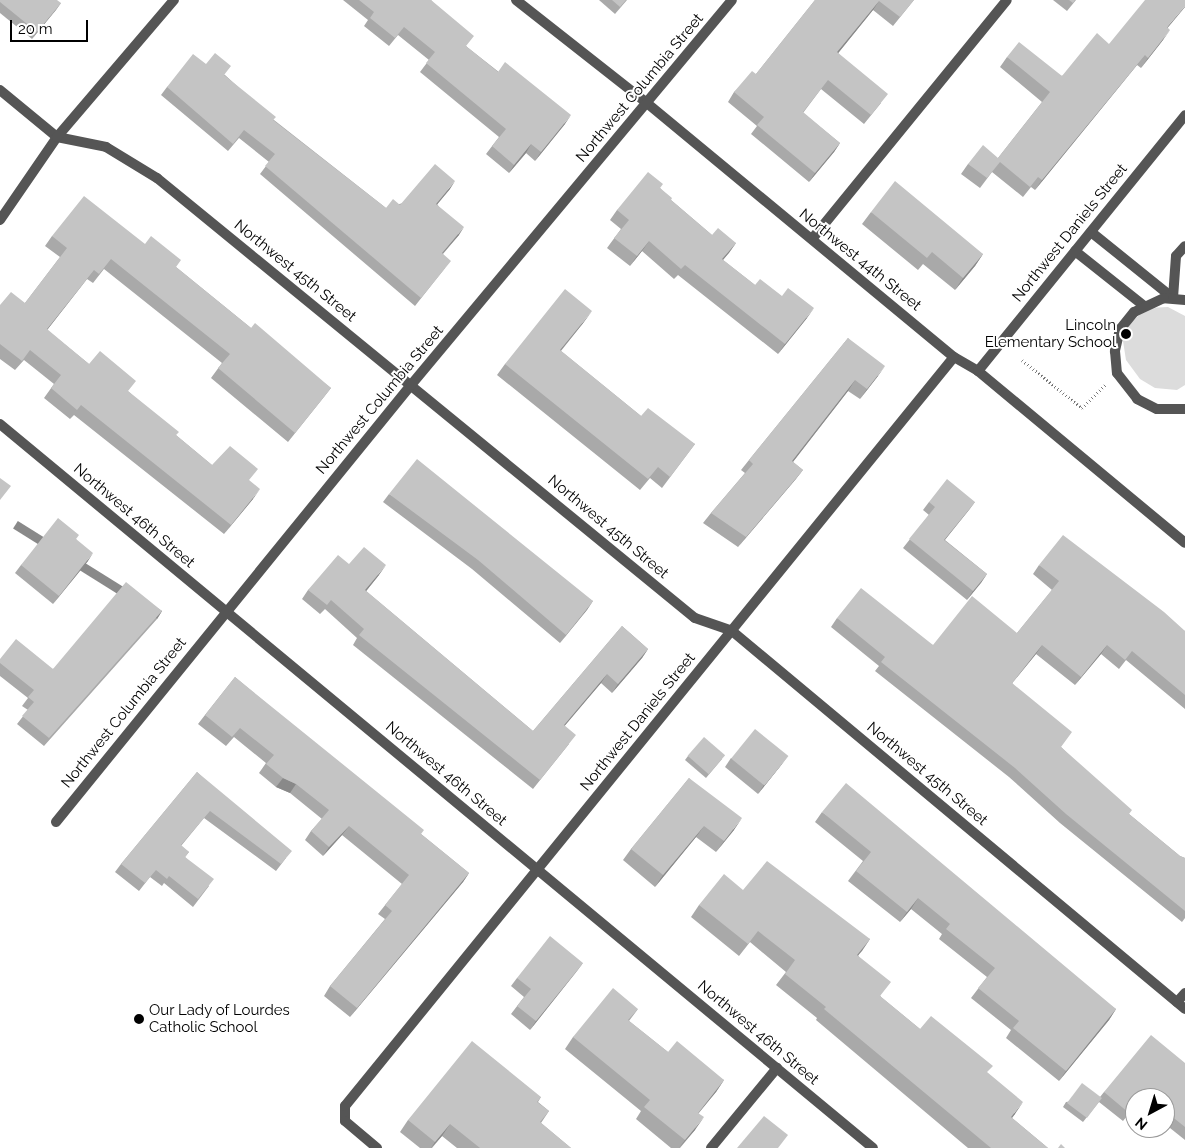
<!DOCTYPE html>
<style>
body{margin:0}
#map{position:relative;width:1185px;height:1148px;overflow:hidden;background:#fff;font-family:Raleway,sans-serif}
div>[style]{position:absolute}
.green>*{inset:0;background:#dcdcdc}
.path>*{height:3px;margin-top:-1.5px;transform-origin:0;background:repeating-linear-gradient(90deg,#777 0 1px,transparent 0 3.5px)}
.lane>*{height:10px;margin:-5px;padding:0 5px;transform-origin:5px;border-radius:5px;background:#555}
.street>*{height:10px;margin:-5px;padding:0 5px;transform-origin:5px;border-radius:5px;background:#555}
.wall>*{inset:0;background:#a9a9a9}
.shaded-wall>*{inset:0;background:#898989;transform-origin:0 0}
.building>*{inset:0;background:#c4c4c4;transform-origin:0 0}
.dots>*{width:14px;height:14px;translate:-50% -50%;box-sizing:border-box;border:2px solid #fff;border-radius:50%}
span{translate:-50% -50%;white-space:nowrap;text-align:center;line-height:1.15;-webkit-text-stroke:4px #fff;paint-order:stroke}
.street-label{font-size:15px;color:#000}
.poi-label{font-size:15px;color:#000}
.right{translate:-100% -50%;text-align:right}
.left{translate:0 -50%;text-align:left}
.north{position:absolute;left:1125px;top:1088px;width:50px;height:50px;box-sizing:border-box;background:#fff;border:1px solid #999;border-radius:50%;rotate:219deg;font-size:14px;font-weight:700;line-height:20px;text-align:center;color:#000}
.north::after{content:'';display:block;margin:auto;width:18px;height:22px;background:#000;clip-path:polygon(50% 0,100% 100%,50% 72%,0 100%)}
.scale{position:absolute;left:10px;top:20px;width:78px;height:22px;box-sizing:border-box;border:2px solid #000;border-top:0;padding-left:6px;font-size:15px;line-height:18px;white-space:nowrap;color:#000;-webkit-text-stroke:4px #fff;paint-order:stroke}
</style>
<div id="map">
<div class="green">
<i style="clip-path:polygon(1168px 307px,1185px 316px,1185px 385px,1177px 390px,1155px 388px,1140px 379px,1126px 360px,1123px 341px,1130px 323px,1147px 308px)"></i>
</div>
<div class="path">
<i style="left:1022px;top:360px;width:77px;rotate:38.7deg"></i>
<i style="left:1082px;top:408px;width:33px;rotate:-45deg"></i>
</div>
<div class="lane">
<i style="left:1091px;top:232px;width:105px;rotate:38.8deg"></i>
<i style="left:812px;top:239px;width:308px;rotate:-50.8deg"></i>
<i style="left:1075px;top:251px;width:87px;rotate:38.5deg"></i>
<i style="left:1173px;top:298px;width:42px;rotate:-85.9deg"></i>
<i style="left:1176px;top:256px;width:13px;rotate:-48deg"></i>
<i style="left:1185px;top:300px;width:21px;rotate:-175deg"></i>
<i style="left:1164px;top:298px;width:33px;rotate:155deg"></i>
<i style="left:1134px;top:312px;width:22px;rotate:129deg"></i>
<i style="left:1120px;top:329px;width:23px;rotate:103deg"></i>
<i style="left:1115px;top:351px;width:22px;rotate:85deg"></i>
<i style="left:1117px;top:373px;width:33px;rotate:52deg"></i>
<i style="left:1137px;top:399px;width:22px;rotate:27deg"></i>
<i style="left:1157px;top:409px;width:28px"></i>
<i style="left:345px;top:1106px;width:15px;rotate:90deg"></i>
<i style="left:345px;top:1121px;width:42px;rotate:40.2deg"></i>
<i style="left:711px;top:1148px;width:104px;rotate:-50.5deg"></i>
</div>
<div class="street">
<i style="left:516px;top:0;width:168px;rotate:38.2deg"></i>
<i style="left:648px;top:104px;width:397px;rotate:39.6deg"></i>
<i style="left:954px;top:357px;width:28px;rotate:30deg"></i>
<i style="left:978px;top:371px;width:269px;rotate:39.7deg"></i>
<i style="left:0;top:90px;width:74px;rotate:39.5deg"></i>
<i style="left:57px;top:137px;width:50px;rotate:11.5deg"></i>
<i style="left:106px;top:147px;width:60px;rotate:31.3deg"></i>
<i style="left:157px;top:178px;width:695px;rotate:39.28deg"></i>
<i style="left:695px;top:618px;width:39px;rotate:19deg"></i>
<i style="left:732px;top:631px;width:590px;rotate:39.84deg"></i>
<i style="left:0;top:220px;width:101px;rotate:-55.5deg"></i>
<i style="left:57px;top:137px;width:180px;rotate:-49.5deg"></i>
<i style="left:978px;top:371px;width:329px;rotate:-51deg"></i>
<i style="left:0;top:424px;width:1134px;rotate:39.67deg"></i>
<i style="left:56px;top:822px;width:563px;rotate:-50.91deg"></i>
<i style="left:411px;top:385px;width:501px;rotate:-50.18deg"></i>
<i style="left:1177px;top:1002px;width:12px;rotate:-48deg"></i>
<i style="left:345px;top:1106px;width:965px;rotate:-50.89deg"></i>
</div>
<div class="wall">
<i style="clip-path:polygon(0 0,61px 3px,32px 39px,0 13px)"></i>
<i style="clip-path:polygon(343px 0,431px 0,467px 47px,565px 124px,535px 161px,526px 153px,509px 173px,486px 154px,499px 137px,420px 72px,429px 60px,398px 35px,389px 46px,364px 26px,368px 20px)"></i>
<i style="clip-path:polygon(599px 0,627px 0,615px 14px)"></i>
<i style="clip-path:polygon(815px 0,914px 0,893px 26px,873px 10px,838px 53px,881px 103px,864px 124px,821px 89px,803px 113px,840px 143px,834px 152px,809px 182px,751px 134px,757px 126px,728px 102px,734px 92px,756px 74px)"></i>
<i style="clip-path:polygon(1053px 0,1076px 0,1067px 11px)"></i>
<i style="clip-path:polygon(1168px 28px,1163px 40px,1141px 68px,1137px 65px,1035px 190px,1031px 187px,1023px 197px,992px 172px,980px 188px,961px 174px,968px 164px,998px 158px,1042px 102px,1000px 67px,1007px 57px,1062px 76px,1109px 44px)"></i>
<i style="clip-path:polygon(206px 64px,225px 75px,274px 120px,386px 208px,450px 189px,437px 204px,459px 235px,443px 254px,445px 268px,415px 306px,260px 174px,269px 162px,239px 138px,228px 151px,161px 95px,167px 87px)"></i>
<i style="clip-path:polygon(660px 188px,671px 200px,712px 235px,736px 243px,723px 260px,755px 285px,807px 318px,778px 354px,678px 275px,674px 279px,642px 251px,630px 266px,607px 248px,621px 229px,610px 220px,617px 210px)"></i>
<i style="clip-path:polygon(871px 212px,983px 254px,975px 266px,955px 290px,923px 264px,918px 270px,862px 224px)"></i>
<i style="clip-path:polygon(52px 236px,145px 244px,176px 267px,251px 328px,331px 388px,324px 397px,288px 442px,211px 378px,222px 363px,104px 269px,93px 283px,87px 279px,47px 330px,89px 364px,129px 392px,177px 436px,212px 465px,249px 480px,253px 499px,224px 534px,74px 415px,70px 419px,44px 398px,54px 384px,24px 360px,15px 370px,0 359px,0 305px,25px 303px,60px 257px,45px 246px)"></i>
<i style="clip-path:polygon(584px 322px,561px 351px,641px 416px,695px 444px,662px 488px,650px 478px,640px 490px,497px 375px,505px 364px)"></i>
<i style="clip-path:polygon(848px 338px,878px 376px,860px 399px,848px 391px,793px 462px,803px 470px,795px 480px,738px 547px,703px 523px,711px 513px,745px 473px,741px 470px,749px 460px)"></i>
<i style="clip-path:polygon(389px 494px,593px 601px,560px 643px,472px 569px,383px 502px)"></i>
<i style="clip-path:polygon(929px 502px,975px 502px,945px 540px,987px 574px,967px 600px,903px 548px,929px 515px,923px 510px)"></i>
<i style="clip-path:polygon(76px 539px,88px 561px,53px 604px,15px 573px,21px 565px)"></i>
<i style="clip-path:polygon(349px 564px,379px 575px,366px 591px,533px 731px,622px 626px,648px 649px,642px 658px,612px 693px,601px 683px,564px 726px,569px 744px,533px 789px,353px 645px,357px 638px,325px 609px,320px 614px,302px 599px,308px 590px)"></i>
<i style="clip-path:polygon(1039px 565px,1185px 631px,1185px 709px,1126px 660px,1119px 669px,1101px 654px,1075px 685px,1036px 654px,1012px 683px,1061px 747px,1129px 814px,1180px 856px,1185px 858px,1185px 918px,1182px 922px,1060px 823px,1009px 777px,875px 671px,879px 666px,831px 627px,837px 618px,933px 645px,1017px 633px,1052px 590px,1033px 574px)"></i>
<i style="clip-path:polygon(162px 611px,157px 619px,44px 746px,17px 724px,28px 710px,22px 706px,28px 698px,0 676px,0 659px,53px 669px)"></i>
<i style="clip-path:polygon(235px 677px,421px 834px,469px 873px,463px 882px,350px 1017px,324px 996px,330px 986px,385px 919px,378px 914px,402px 884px,342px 835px,323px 856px,305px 840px,311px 831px,322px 819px,290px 793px,276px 787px,259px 773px,266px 763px,234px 737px,226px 746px,198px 724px,205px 715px)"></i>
<i style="clip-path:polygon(688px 756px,722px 759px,706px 778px,685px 760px)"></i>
<i style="clip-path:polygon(731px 758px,782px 764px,758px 794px,725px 767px)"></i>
<i style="clip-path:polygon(197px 772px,286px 858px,276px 871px,204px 818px,181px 846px,189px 852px,185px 857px,209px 886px,193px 907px,164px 883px,162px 886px,150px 877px,139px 891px,115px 872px,121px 864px)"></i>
<i style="clip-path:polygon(689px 778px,734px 830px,716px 852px,696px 837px,655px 887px,623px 860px,631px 849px)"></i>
<i style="clip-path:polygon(822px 812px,1116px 1009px,1109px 1020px,1059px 1081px,1006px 1038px,1011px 1030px,971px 998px,987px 977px,939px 939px,942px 934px,911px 909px,900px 922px,848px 881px,863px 861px,815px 822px)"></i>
<i style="clip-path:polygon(743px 890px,870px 939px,858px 955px,881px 997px,920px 1029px,987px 1073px,1015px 1114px,1012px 1118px,1048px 1148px,968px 1148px,816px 1020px,817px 1018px,776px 985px,786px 972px,750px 942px,739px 956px,691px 917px,699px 905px)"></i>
<i style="clip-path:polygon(583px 963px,530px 1030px,511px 1014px,524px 997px,511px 986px,517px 978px)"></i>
<i style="clip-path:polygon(638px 1009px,629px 1021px,668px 1052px,724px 1080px,716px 1092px,698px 1113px,695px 1130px,680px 1148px,671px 1148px,636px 1119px,641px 1111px,565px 1049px,573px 1037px)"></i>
<i style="clip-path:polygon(1185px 1063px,1185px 1140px,1165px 1124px,1165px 1098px,1135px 1098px,1135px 1106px,1123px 1121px,1099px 1102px,1083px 1122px,1063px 1107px,1066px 1102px,1100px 1097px,1104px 1092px)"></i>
<i style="clip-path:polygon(541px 1097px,538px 1102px,549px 1111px,541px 1123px,571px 1148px,457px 1148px,442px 1136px,432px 1148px,420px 1148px,400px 1132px,408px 1120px)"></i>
</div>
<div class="shaded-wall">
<i style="clip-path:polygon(879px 1px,873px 10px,831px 62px,837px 52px)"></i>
<i style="clip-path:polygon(61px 3px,56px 10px,32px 39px,37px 32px)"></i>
<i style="clip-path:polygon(1185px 6px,1185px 7px,1160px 37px,1167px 27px)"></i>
<i style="clip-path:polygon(1170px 30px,1163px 40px,1141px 68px,1148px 58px)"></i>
<i style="clip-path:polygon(1145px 55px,1137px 65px,1035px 190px,1042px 180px)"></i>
<i style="clip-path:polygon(571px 115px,565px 124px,535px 161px,541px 152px)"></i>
<i style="clip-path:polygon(840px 143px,834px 152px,809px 182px,815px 173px)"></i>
<i style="clip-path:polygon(531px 144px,526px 153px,509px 173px,514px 165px)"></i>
<i style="clip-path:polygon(455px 181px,450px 189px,431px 212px,436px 204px)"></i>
<i style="clip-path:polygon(464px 227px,459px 235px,436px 261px,442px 253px)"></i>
<i style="clip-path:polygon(649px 241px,642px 251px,630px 266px,637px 256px)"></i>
<i style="clip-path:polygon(736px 243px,729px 253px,715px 269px,722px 259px)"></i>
<i style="clip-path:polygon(983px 254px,975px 266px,955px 290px,963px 278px)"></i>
<i style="clip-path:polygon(94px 270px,87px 279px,40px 339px,47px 329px)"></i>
<i style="clip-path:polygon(814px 308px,807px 318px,778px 354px,785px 344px)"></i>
<i style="clip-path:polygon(592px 311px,584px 322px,552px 361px,560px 350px)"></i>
<i style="clip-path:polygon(885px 366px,878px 376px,860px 399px,867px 389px)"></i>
<i style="clip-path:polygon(855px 380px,848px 391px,785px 472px,792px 461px)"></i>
<i style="clip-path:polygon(803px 470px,795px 480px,738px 547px,746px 537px)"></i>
<i style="clip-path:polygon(260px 489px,253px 499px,224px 534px,231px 525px)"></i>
<i style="clip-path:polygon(975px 502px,969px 510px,938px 548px,944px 540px)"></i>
<i style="clip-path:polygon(93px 553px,88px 561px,53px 604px,59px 596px)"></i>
<i style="clip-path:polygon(386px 565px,379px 575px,359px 600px,365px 590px)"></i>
<i style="clip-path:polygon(987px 574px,981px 583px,967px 600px,973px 591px)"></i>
<i style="clip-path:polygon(593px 601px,587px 610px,560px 643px,566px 635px)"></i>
<i style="left:162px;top:611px;width:9px;height:170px;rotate:122deg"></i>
<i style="clip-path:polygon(1042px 645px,1036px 654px,1005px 692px,1012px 683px)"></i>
<i style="clip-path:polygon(1107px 645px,1101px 654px,1075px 685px,1081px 677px)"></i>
<i style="clip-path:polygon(648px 649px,642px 658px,612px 693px,618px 684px)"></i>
<i style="clip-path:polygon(607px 674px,601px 683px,557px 735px,564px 725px)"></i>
<i style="clip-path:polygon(788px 756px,782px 764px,758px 794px,764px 785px)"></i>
<i style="clip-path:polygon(283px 778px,296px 784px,290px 793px,276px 787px)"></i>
<i style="clip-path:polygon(742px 818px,734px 830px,716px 852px,724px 841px)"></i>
<i style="clip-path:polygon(349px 826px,342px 835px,323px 856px,329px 847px)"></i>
<i style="clip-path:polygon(704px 826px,696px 837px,655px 887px,663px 875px)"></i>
<i style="clip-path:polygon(469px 873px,463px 882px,350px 1017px,357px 1008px)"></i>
<i style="clip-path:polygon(918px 898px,911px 909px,900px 922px,907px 912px)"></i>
<i style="clip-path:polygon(870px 939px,862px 951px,849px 966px,857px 955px)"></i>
<i style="clip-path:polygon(583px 963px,577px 971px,530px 1030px,536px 1021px)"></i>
<i style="clip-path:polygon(1116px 1009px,1109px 1020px,1059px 1081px,1066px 1071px)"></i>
<i style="clip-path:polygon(724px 1080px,716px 1092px,689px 1125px,698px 1113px)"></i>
<i style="clip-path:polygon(1023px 1102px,1015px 1114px,1003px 1129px,1011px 1117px)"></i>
<i style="clip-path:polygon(704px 1117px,695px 1130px,679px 1148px,685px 1140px)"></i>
<i style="clip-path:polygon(450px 1124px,442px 1136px,431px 1148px,435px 1142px)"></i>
</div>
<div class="building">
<i style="clip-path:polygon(0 0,57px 0,61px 3px,37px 32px,0 2px)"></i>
<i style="clip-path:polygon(359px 0,431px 0,474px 36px,466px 46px,498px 72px,505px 62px,571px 115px,541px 152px,531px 144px,514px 165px,492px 146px,506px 129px,426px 63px,435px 52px,404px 27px,395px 38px,370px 18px,374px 12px)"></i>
<i style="clip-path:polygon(612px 0,626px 0,620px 7px)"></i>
<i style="clip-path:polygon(815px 0,914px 0,900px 17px,879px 1px,837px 52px,888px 94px,871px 115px,828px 80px,803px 112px,840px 143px,815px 173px,757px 125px,764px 117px,734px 92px,752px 71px,756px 74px)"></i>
<i style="clip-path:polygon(1069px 0,1075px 0,1073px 3px)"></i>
<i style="clip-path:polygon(1145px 0,1185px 0,1185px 6px,1167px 27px,1170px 30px,1148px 58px,1145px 55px,1042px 180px,1038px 177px,1030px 187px,1000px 162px,987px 178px,968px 164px,983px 145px,998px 158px,1050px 92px,1007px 57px,1019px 42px,1062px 76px,1097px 33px,1109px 44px)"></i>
<i style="clip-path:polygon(215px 53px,231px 66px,224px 75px,276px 117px,273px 120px,386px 208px,393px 199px,400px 205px,435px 164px,455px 181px,436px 204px,464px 227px,442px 253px,451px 261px,421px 298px,265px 166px,275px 154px,244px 130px,233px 144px,167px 87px,193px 54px,206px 64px)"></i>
<i style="clip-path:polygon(648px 172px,663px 184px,660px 188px,672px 198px,671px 200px,712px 235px,718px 228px,736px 243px,722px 259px,755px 285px,760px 279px,782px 296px,788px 288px,814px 308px,785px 344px,685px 265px,681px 269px,649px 241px,637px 256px,614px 238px,629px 220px,617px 210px)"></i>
<i style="clip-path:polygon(895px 181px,983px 254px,963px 278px,932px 252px,927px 258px,871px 212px)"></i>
<i style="clip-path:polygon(84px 196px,145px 244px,151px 236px,181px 260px,176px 267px,251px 328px,255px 323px,331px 388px,295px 433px,218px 368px,230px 354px,111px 259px,99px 274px,94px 270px,47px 329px,89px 364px,100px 351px,136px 381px,128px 391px,179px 432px,176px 435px,212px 465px,230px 446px,258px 469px,249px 480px,260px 489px,231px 525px,81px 405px,77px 410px,51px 388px,61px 375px,30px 350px,22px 361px,0 344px,0 305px,11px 292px,25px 303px,67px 248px,52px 236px)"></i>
<i style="clip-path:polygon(565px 289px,592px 311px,560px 350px,641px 416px,648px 408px,695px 444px,670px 477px,658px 467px,648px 479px,505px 364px)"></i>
<i style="clip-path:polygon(848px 338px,885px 366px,867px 389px,855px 380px,792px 461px,803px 470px,746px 537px,711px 513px,753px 464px,749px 460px)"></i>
<i style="clip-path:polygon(417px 459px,593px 601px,566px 635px,478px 560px,389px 494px)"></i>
<i style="clip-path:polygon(0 478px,11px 486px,0 500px)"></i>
<i style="clip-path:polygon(947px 479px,975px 502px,944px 540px,987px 574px,973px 591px,909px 539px,935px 507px,929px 502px)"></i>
<i style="clip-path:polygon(58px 518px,79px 535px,76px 539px,93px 553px,59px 596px,21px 565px)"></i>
<i style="clip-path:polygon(1063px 535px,1164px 612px,1185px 631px,1185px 695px,1132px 651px,1125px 660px,1107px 645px,1081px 677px,1042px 645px,1012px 683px,1072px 732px,1061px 747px,1132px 810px,1129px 814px,1180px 856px,1185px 858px,1185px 911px,1066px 814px,1015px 768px,881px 662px,885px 657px,837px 618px,861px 588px,933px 645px,972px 596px,1017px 633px,1059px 581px,1039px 565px)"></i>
<i style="clip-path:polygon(364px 547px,386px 565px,365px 590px,533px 731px,622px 626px,648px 649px,618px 684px,607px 674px,564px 725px,576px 735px,540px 780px,359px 635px,364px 629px,331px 600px,327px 605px,308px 590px,338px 555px,349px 564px)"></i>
<i style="clip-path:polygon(126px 582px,162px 611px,49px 738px,22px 716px,34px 702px,28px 697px,34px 690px,0 663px,0 659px,16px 639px,53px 669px)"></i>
<i style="clip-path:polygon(235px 677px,424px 830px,421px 834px,469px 873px,357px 1008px,330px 986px,392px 911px,385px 905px,409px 875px,349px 826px,329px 847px,311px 831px,329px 810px,296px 784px,283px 778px,266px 764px,274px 755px,240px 728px,232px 737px,205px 715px)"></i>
<i style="left:755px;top:729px;width:43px;height:38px;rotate:39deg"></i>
<i style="left:704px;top:737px;width:28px;height:25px;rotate:41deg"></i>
<i style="clip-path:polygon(197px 772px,292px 851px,281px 864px,210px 811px,181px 845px,189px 852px,185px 857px,214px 879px,198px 899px,169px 876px,167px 879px,156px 870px,145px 883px,121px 864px)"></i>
<i style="clip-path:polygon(689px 778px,742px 818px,724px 841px,704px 826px,663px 875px,631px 849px)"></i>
<i style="clip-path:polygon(846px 783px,1116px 1009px,1066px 1071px,1013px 1028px,1019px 1021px,978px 988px,995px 968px,946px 929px,950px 924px,918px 898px,907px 912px,856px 871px,871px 852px,822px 812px)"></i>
<i style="clip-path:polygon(767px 861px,870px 939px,857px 955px,891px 982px,880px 996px,920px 1029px,931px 1016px,993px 1066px,987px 1072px,1023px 1102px,1011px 1117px,1048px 1148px,991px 1148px,824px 1009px,826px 1007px,785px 974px,795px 960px,758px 931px,748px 944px,699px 905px,724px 874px,743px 890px)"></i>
<i style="clip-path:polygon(550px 936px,583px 963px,536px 1021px,517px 1006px,531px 989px,517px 978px)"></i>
<i style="clip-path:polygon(613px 988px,638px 1009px,628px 1020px,668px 1052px,677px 1041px,724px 1080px,698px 1113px,704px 1117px,685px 1140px,644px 1107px,650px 1100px,573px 1037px)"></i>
<i style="clip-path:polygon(1151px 1035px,1185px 1063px,1185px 1127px,1165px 1111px,1165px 1098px,1149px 1098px,1144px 1094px,1141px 1098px,1135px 1098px,1135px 1105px,1129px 1113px,1104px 1092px)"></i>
<i style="clip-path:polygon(472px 1041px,541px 1097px,537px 1102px,549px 1111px,540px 1122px,571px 1148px,480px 1148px,450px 1124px,435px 1142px,408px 1120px)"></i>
<i style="left:1082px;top:1083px;width:25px;height:25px;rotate:37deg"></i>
<i style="clip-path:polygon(764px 1116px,788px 1135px,778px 1148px,737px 1148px)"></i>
<i style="clip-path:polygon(1061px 1144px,1065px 1148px,1058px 1148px)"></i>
</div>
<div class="dots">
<i style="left:1126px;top:334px;background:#000"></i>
<i style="left:139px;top:1019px;background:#000"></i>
</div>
<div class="street-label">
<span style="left:640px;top:88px;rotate:-50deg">Northwest Columbia Street</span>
<span style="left:1070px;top:233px;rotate:-51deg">Northwest Daniels Street</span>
<span style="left:860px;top:260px;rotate:39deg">Northwest 44th Street</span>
<span style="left:295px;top:271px;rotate:39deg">Northwest 45th Street</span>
<span style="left:380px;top:400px;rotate:-50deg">Northwest Columbia Street</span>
<span style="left:134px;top:516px;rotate:40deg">Northwest 46th Street</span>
<span style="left:608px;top:527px;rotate:40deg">Northwest 45th Street</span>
<span style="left:124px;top:713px;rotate:-51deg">Northwest Columbia Street</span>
<span style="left:638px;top:722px;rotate:-51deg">Northwest Daniels Street</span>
<span style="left:446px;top:774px;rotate:40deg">Northwest 46th Street</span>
<span style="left:927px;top:774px;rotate:40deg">Northwest 45th Street</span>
<span style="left:758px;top:1033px;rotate:40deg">Northwest 46th Street</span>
</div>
<div class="poi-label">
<span class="right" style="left:1116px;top:334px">Lincoln<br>Elementary School</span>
<span class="left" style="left:149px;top:1019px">Our Lady of Lourdes<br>Catholic School</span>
</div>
<div class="north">N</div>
<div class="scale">20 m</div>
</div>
